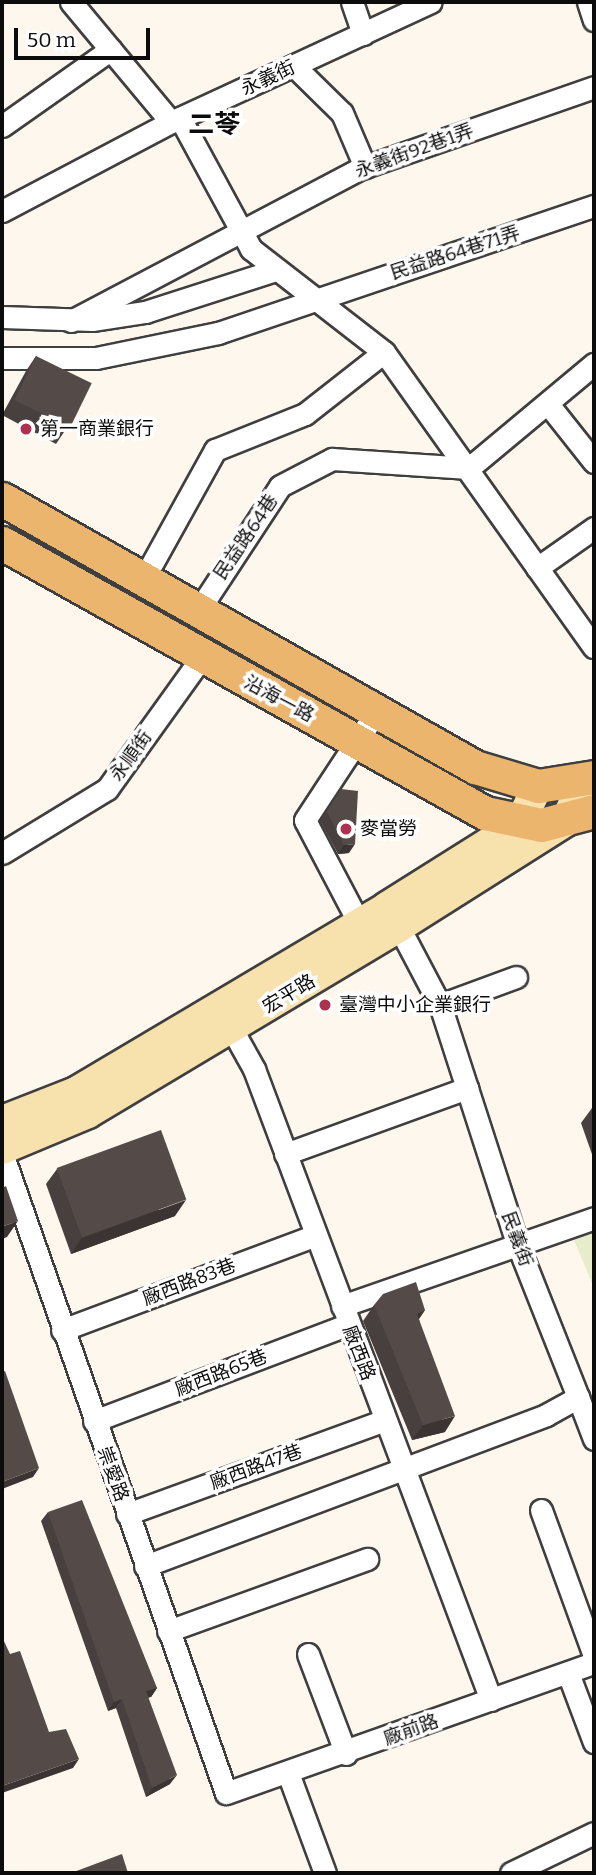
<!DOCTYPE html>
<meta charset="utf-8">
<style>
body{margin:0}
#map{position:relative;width:596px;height:1875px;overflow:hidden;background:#fdf7ed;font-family:Bitter,"Noto Sans TC",serif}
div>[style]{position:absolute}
.pitch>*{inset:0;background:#e7eccb}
.roads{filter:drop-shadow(2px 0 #3f3f3f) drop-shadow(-2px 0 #3f3f3f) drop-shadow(0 2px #3f3f3f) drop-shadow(0 -2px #3f3f3f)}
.street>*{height:21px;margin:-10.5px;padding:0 10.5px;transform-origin:10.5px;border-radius:10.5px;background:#fff}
.secondary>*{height:30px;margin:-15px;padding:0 15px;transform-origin:15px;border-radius:15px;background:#f7e1ad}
.primary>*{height:33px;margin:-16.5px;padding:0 16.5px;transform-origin:16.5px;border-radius:16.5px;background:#ecb56e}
.wall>*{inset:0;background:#48403f}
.shaded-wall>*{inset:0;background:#3b3433}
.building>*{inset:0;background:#544b49;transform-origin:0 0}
.dots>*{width:19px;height:19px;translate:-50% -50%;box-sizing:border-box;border:4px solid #fff;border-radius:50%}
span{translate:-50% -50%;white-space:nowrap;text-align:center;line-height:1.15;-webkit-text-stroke:7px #fff;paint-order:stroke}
.street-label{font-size:19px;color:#0c0c0c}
.poi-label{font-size:19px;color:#0c0c0c}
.left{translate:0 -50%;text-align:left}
.district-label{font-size:26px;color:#0c0c0c;font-weight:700}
.frame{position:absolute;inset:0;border:4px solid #0c0c0c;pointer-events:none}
.scale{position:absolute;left:14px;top:28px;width:136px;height:32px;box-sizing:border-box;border:4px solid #0c0c0c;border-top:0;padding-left:9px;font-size:21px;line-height:24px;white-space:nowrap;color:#0c0c0c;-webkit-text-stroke:5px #fff;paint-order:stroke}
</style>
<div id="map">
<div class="pitch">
<i style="clip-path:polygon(594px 1232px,594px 1282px,592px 1283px,574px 1240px)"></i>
</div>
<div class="roads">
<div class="street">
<i style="left:71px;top:2px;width:156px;rotate:50.2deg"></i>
<i style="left:171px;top:122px;width:286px;rotate:-24.8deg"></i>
<i style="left:352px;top:2px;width:34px;rotate:71deg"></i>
<i style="left:588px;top:2px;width:19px;rotate:72deg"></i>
<i style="left:294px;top:66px;width:67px;rotate:44.4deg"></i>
<i style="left:342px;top:113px;width:59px;rotate:66.9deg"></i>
<i style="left:180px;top:118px;width:149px;rotate:61.5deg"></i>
<i style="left:251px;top:249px;width:168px;rotate:37.8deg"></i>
<i style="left:384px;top:352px;width:362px;rotate:54.6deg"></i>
<i style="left:2px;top:126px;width:133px;rotate:-35.2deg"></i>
<i style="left:2px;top:211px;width:191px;rotate:-27.8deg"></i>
<i style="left:2px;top:317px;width:90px;rotate:1.9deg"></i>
<i style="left:92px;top:320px;width:54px;rotate:-8.6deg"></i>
<i style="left:145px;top:312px;width:138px;rotate:-17.8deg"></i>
<i style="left:71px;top:321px;width:326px;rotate:-27.8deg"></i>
<i style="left:359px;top:169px;width:249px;rotate:-19.2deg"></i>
<i style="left:2px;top:358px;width:94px"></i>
<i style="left:96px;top:358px;width:125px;rotate:-11.6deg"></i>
<i style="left:218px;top:333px;width:397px;rotate:-18.7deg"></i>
<i style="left:548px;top:404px;width:74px;rotate:51.6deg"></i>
<i style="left:537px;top:568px;width:70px;rotate:-35.1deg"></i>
<i style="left:143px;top:580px;width:149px;rotate:-61deg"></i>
<i style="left:215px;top:450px;width:97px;rotate:-21.8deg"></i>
<i style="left:305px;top:414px;width:100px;rotate:-38.1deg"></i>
<i style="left:198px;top:611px;width:149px;rotate:-56.7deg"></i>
<i style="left:280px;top:486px;width:59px;rotate:-27.4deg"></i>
<i style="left:332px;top:459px;width:137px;rotate:3.8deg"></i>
<i style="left:469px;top:468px;width:163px;rotate:-39.8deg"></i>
<i style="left:2px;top:853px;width:123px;rotate:-31.4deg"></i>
<i style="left:107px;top:789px;width:163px;rotate:-54.3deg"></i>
<i style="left:359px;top:923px;width:116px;rotate:-117.7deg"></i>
<i style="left:305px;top:820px;width:129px;rotate:-56.7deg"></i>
<i style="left:440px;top:1005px;width:81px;rotate:-20.2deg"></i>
<i style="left:224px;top:1015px;width:62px;rotate:60.9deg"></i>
<i style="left:254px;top:1069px;width:674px;rotate:69.41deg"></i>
<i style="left:2px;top:1153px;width:678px;rotate:70.71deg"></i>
<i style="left:226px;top:1793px;width:390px;rotate:-19.5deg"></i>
<i style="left:285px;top:1154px;width:194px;rotate:-19.9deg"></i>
<i style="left:342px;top:1306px;width:267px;rotate:-19.2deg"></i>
<i style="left:62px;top:1330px;width:271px;rotate:-20.5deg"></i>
<i style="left:578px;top:1397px;width:45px;rotate:69.1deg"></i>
<i style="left:94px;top:1421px;width:273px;rotate:-20.8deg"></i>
<i style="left:541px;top:1510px;width:155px;rotate:70deg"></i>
<i style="left:127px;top:1514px;width:275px;rotate:-20deg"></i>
<i style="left:145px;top:1566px;width:428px;rotate:-20.6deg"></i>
<i style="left:546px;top:1415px;width:37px;rotate:-29deg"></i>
<i style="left:578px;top:1397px;width:166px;rotate:-111.6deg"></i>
<i style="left:517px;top:1243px;width:250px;rotate:-107.9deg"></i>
<i style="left:440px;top:1005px;width:101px;rotate:-117.8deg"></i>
<i style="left:168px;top:1631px;width:212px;rotate:-19.9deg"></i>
<i style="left:308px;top:1654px;width:107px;rotate:69.2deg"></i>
<i style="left:568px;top:1673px;width:74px;rotate:69.4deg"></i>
<i style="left:288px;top:1773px;width:107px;rotate:69.7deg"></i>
<i style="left:511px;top:1873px;width:92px;rotate:-25.7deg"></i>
</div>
<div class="secondary">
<i style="left:2px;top:1121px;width:79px;rotate:-21.4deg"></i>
<i style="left:76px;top:1092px;width:362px;rotate:-30.7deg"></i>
<i style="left:387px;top:907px;width:156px;rotate:-32.2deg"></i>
<i style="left:519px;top:824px;width:42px;rotate:-63.4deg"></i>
<i style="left:2px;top:1149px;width:93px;rotate:-22.7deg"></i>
<i style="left:88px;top:1113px;width:364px;rotate:-30.9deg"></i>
<i style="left:400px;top:926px;width:196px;rotate:-32.3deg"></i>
<i style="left:566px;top:821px;width:43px;rotate:-67deg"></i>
</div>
<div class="primary">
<i style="left:2px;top:499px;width:544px;rotate:29.54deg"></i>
<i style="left:475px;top:767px;width:66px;rotate:16.8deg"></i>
<i style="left:538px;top:786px;width:57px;rotate:-9.1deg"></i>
<i style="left:2px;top:543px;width:553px;rotate:29.21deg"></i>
<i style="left:485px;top:813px;width:57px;rotate:12.1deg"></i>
<i style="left:541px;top:825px;width:55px;rotate:-14.8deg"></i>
</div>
</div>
<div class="wall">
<i style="clip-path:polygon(36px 356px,66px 429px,56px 444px,2px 415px,26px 371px)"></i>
<i style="clip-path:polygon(341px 789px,349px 853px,338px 854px,320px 821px)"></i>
<i style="clip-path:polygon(594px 1107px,594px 1160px,581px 1123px,592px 1108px)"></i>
<i style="clip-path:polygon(57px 1169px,175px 1216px,71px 1254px,46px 1184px)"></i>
<i style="clip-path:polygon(374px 1305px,425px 1310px,419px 1319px,445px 1432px,412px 1440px,363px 1321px)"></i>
<i style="clip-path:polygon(48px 1512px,157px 1688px,151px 1697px,148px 1697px,170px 1784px,146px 1797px,116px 1708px,108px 1711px,41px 1521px)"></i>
</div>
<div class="shaded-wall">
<i style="clip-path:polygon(355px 844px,349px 853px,338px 854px,344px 845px)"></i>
<i style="clip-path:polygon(186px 1200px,175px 1216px,71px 1254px,82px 1238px)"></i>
<i style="clip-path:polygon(18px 1221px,7px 1237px,2px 1239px,2px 1230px,4px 1226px)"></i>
<i style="clip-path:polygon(425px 1310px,414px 1326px,417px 1314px)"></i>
<i style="clip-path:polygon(455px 1416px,445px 1432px,412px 1440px,423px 1425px)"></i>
<i style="clip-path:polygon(39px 1468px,33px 1477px,2px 1489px,2px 1482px)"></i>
<i style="clip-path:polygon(157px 1688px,151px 1697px,140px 1700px,146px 1691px)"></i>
<i style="clip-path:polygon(122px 1699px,116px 1708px,108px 1711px,114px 1702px)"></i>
<i style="clip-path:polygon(79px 1759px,73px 1768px,2px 1793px,2px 1786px)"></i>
<i style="clip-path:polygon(177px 1775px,170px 1784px,146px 1797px,152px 1788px)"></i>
</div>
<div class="building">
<i style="left:36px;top:356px;width:62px;height:49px;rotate:26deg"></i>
<i style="clip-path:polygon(341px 789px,358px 791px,355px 844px,344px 845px,327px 812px)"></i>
<i style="left:161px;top:1130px;width:74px;height:111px;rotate:70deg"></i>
<i style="clip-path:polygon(6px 1186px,18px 1221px,4px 1226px,2px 1219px,2px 1188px)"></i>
<i style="clip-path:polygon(416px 1282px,425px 1310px,417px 1314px,455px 1416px,423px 1425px,374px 1305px,383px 1294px)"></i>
<i style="clip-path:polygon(5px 1371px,39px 1468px,2px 1482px,2px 1372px)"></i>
<i style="clip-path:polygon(82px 1500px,157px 1688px,146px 1691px,177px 1775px,152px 1788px,122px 1699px,114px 1702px,48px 1512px)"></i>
<i style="clip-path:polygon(2px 1639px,3px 1639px,10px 1654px,20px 1651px,49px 1732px,66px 1729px,79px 1759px,2px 1786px)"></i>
<i style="clip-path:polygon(122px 1854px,128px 1873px,71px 1873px)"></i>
</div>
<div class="dots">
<i style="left:26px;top:429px;background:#af3150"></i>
<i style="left:346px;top:829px;background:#af3150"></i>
<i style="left:325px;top:1005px;background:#af3150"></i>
</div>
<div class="street-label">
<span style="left:268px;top:78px;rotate:-25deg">永義街</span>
<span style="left:414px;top:151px;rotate:-20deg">永義街92巷1弄</span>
<span style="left:455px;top:253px;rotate:-18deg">民益路64巷71弄</span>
<span style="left:246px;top:537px;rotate:-56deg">民益路64巷</span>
<span style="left:279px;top:699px;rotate:28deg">沿海一路</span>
<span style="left:131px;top:756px;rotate:-54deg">永順街</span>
<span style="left:289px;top:994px;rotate:-31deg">宏平路</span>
<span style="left:517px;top:1239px;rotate:70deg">民義街</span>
<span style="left:189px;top:1282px;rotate:-21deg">廠西路83巷</span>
<span style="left:359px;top:1353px;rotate:69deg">廠西路</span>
<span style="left:221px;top:1373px;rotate:-21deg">廠西路65巷</span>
<span style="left:256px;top:1467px;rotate:-20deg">廠西路47巷</span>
<span style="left:113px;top:1474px;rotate:70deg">崇愛路</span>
<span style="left:411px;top:1730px;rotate:-20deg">廠前路</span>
</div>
<div class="poi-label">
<span class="left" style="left:40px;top:429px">第一商業銀行</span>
<span class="left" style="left:360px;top:829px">麥當勞</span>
<span class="left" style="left:339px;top:1005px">臺灣中小企業銀行</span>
</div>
<div class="district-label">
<span style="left:214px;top:125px">二苓</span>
</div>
<div class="frame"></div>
<div class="scale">50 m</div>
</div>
